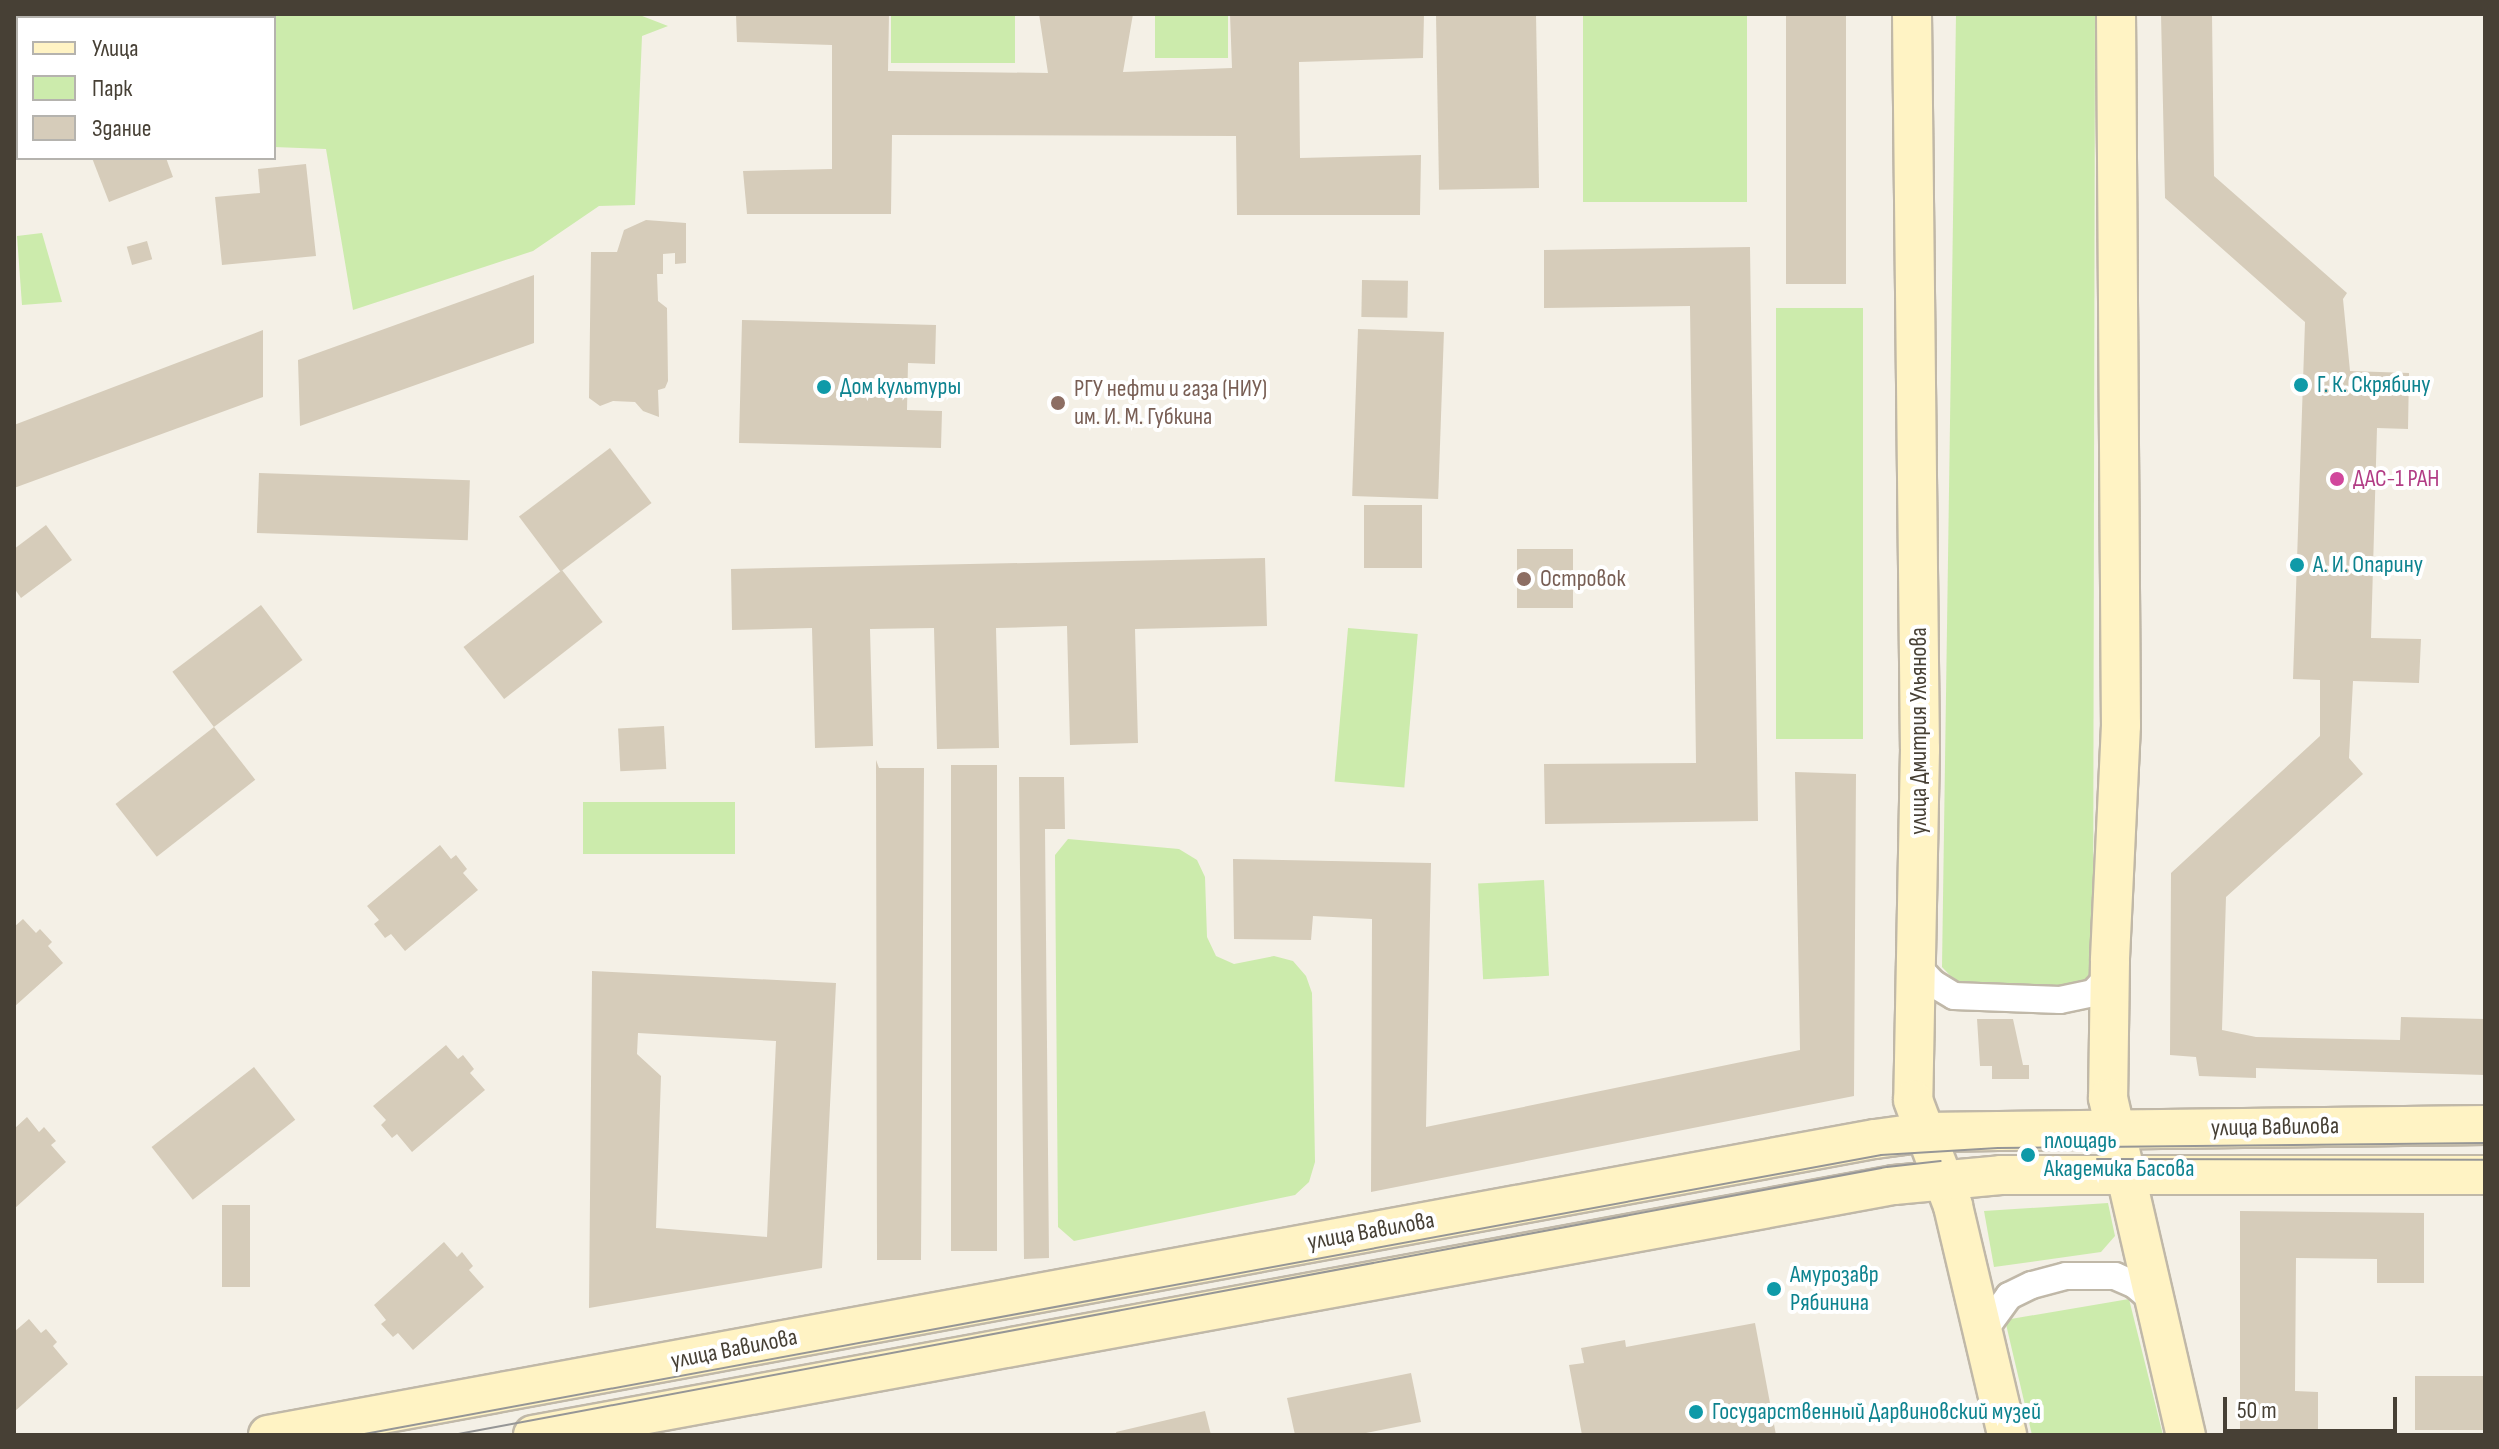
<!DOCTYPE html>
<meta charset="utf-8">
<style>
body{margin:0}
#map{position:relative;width:2499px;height:1449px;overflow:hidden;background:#f4f0e6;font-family:"Sofia Sans Condensed",sans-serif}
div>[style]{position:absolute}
.green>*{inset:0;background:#ccebac;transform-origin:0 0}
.building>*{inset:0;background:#d6ccba;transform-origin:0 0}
.roads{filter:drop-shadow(2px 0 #c0b8a8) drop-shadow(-2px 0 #c0b8a8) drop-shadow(0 2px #c0b8a8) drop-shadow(0 -2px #c0b8a8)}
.street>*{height:26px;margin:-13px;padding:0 13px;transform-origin:13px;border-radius:13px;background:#fff}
.secondary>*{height:38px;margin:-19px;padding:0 19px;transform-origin:19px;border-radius:19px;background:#fff3c4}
.tram>*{height:2px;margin:-1px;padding:0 1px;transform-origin:1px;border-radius:1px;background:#969696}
.dots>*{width:22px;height:22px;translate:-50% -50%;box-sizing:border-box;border:4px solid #fff;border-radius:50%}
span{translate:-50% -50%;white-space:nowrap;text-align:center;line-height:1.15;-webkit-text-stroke:8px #fff;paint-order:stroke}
.culture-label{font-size:24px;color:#0d838f}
.left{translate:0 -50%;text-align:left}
.education-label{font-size:24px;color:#785e54}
.hotel-label{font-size:24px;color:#b23c85}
.street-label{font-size:24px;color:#474035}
.frame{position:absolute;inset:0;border:16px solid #474035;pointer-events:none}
.legend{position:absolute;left:16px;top:16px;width:260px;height:144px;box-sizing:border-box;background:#fff;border:2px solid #b5b3ae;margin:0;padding:10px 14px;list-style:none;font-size:24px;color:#474035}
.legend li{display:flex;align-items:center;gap:16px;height:40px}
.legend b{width:40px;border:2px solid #b5b3ae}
.scale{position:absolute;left:2223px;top:1397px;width:174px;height:36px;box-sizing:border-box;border:4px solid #474035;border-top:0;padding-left:10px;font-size:24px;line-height:28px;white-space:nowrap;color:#474035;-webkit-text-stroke:6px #fff;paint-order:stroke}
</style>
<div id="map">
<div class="green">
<i style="clip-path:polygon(223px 14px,637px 14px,668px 26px,642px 36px,635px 205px,599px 206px,533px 251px,353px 310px,326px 149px,274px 147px,274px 18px,217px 18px)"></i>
<i style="left:891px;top:14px;width:124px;height:49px"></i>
<i style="left:1155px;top:14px;width:73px;height:44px"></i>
<i style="left:1583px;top:14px;width:164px;height:188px"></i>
<i style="clip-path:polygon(1956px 14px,2095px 14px,2093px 975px,2073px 989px,1960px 986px,1942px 967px)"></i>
<i style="clip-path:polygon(42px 233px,62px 302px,22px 305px,17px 236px)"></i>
<i style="left:1863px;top:308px;width:431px;height:87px;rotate:90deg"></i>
<i style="left:1348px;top:628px;width:70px;height:154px;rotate:5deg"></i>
<i style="left:583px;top:802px;width:152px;height:52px"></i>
<i style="clip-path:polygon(1068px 839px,1179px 849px,1197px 860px,1205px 877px,1207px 937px,1216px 956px,1234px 964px,1274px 956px,1293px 961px,1306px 976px,1312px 993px,1315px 1162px,1309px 1182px,1295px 1195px,1074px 1241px,1058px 1227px,1055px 855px)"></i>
<i style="left:1544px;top:880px;width:96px;height:66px;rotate:87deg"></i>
<i style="clip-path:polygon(2108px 1203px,2115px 1236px,2101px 1252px,1994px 1267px,1984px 1211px)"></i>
<i style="clip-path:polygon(2129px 1299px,2163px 1435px,2032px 1435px,2005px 1320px)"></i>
</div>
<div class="building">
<i style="clip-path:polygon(736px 14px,889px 14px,888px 71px,1048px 73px,1039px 14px,1133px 14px,1123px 72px,1232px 68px,1230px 14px,1424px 14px,1423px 58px,1299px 62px,1300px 158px,1421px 155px,1420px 215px,1237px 215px,1236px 136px,892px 135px,891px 214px,747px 214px,743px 171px,832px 169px,832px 45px,737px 42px)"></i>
<i style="left:1536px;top:14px;width:174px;height:100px;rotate:89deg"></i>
<i style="left:1786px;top:14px;width:60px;height:270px"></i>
<i style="clip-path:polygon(2161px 14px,2212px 14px,2214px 176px,2347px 293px,2343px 299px,2350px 371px,2409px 373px,2408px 429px,2377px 428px,2371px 638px,2421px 639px,2419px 683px,2353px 681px,2349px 758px,2363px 774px,2226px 897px,2222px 1030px,2256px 1037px,2400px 1040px,2401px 1017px,2485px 1019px,2485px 1075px,2256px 1068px,2256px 1078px,2199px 1076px,2196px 1057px,2170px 1055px,2171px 873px,2320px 736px,2320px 680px,2293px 679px,2305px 322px,2165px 198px)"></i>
<i style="clip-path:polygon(92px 158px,166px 158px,173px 177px,109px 202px)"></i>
<i style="clip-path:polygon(306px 164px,316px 256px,222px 265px,215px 197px,260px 193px,258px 169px)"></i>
<i style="clip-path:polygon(646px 220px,686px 223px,686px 263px,675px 264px,675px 253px,663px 254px,663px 274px,657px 274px,658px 301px,667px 308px,668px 381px,665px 388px,658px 390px,659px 417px,643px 411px,635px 402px,613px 401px,600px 406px,589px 398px,591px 252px,617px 252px,624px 230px)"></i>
<i style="left:147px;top:241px;width:19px;height:21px;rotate:74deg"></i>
<i style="clip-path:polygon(1750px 247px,1758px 821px,1545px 824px,1544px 764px,1696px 763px,1690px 306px,1544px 308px,1544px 250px)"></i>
<i style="clip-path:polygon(534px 275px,534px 343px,300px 426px,298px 360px)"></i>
<i style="left:1362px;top:280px;width:46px;height:37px;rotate:1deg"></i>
<i style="clip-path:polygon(742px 320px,936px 325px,935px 364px,908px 363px,907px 410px,942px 411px,941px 448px,739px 443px)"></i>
<i style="left:1358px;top:329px;width:86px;height:167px;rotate:2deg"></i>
<i style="clip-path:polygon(263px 330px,263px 397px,14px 488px,14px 425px)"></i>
<i style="left:610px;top:448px;width:69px;height:114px;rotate:53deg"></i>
<i style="left:259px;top:473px;width:211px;height:60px;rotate:2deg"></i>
<i style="left:1364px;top:505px;width:58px;height:63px"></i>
<i style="clip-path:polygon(46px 525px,72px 560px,21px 598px,14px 588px,14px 549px)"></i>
<i style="left:1573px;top:549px;width:59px;height:56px;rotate:90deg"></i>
<i style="clip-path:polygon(1265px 558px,1267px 626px,1135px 629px,1138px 743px,1070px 745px,1067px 626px,996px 628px,999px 748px,937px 749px,934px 628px,870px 629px,873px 746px,815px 748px,812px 628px,732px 630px,731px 569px)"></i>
<i style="left:562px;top:570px;width:66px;height:125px;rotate:52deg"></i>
<i style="left:261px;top:605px;width:69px;height:111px;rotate:53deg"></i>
<i style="left:664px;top:726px;width:43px;height:46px;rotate:87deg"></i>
<i style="left:214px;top:727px;width:67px;height:125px;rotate:52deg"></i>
<i style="clip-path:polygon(876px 760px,879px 768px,924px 768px,921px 1260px,877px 1260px)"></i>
<i style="left:951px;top:765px;width:46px;height:486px"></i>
<i style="clip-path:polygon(1795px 772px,1856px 774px,1854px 1096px,1371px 1192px,1372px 919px,1313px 916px,1311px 940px,1234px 939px,1233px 859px,1431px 863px,1426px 1127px,1800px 1050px)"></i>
<i style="clip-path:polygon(1019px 777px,1064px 777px,1065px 829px,1045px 829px,1049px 1258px,1024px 1259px)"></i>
<i style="clip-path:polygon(440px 845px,451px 859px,456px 855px,467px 869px,463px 873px,478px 890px,405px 951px,391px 934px,385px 938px,374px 924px,379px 920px,367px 906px)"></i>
<i style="clip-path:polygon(23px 919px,36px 933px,40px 929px,52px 942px,48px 946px,63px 963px,14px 1007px,14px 927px)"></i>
<i style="clip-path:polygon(evenodd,592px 971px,836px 983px,822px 1268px,589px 1308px,592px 971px,638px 1033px,776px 1041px,767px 1237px,656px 1228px,661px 1076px,637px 1054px,638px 1033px)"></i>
<i style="clip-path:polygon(1977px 1019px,2013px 1019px,2023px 1065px,2029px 1065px,2029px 1079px,1992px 1079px,1992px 1066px,1980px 1066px)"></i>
<i style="clip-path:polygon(446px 1045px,458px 1059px,463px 1055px,474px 1069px,470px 1073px,485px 1090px,412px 1152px,397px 1134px,392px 1138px,381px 1125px,386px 1120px,373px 1106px)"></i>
<i style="left:254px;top:1067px;width:67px;height:130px;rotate:52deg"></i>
<i style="clip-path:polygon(27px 1117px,39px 1132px,44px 1127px,56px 1141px,51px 1145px,66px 1162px,14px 1209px,14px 1129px)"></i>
<i style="left:222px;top:1205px;width:28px;height:82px"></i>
<i style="clip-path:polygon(2240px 1211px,2424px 1213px,2424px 1283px,2377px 1283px,2377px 1259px,2296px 1258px,2295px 1391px,2318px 1392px,2318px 1435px,2240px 1435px)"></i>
<i style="clip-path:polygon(444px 1242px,457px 1257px,462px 1252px,473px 1266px,469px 1270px,484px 1287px,413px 1350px,398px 1333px,393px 1337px,381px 1324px,386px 1320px,374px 1305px)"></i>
<i style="clip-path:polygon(29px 1319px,41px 1333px,46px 1329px,57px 1342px,53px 1346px,68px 1364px,14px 1412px,14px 1332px)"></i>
<i style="clip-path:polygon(1755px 1323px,1776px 1435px,1582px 1435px,1569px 1365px,1584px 1363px,1581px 1348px,1625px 1340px,1626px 1347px)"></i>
<i style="clip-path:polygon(1411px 1373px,1421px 1422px,1356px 1435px,1295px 1435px,1287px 1398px)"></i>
<i style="left:2415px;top:1376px;width:70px;height:54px"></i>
<i style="clip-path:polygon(1205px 1411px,1211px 1435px,1117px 1435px,1116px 1432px)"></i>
</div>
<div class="roads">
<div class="street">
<i style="left:1916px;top:965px;width:26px;rotate:47deg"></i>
<i style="left:1934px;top:984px;width:23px;rotate:31deg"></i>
<i style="left:1954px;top:996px;width:106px;rotate:2.2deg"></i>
<i style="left:2060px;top:1000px;width:34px;rotate:-12deg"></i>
<i style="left:2093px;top:993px;width:18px;rotate:-47deg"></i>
<i style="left:2105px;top:980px;width:12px;rotate:-76deg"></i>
<i style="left:1982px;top:1333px;width:46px;rotate:-53.9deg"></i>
<i style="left:2009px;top:1296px;width:25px;rotate:-26deg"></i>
<i style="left:2032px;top:1285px;width:35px;rotate:-15deg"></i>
<i style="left:2066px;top:1276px;width:49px"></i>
<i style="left:2115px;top:1276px;width:22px;rotate:24deg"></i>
<i style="left:2135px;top:1285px;width:26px;rotate:40deg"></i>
</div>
<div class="secondary">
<i style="left:1912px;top:14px;width:735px;rotate:89.38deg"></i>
<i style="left:1920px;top:749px;width:351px;rotate:91.1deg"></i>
<i style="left:1913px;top:1100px;width:113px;rotate:69.3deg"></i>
<i style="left:1953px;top:1206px;width:235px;rotate:76.7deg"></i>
<i style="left:2116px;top:14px;width:711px;rotate:89.6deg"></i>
<i style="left:2121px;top:725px;width:236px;rotate:92.7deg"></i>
<i style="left:2110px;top:961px;width:137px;rotate:90.8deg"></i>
<i style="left:2108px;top:1098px;width:346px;rotate:77deg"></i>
<i style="left:268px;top:1435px;width:1634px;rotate:-10.44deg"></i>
<i style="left:1875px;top:1139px;width:51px;rotate:-7.8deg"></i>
<i style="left:1926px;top:1132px;width:73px;rotate:-0.8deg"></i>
<i style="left:1999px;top:1131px;width:486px;rotate:-0.7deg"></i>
<i style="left:533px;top:1435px;width:1384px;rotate:-10.41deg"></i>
<i style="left:1894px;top:1185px;width:107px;rotate:-5.3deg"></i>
<i style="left:2001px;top:1175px;width:484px"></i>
</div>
</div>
<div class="tram">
<i style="left:2097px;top:1159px;width:388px;rotate:0.1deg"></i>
<i style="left:359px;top:1435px;width:1548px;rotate:-10.42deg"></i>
<i style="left:1881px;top:1155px;width:117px;rotate:-3.4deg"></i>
<i style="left:1998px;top:1148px;width:487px;rotate:-0.6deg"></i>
<i style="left:453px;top:1435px;width:1459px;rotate:-10.59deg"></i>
<i style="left:1887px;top:1167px;width:54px;rotate:-6.3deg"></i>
</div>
<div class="dots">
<i style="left:2301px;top:385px;background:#0f9aa8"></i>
<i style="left:824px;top:387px;background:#0f9aa8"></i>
<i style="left:1058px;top:403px;background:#8d6e63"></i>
<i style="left:2337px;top:479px;background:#d1479c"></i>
<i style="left:2297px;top:565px;background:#0f9aa8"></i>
<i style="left:1524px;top:579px;background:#8d6e63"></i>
<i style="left:2028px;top:1155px;background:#0f9aa8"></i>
<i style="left:1774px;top:1289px;background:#0f9aa8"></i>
<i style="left:1696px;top:1412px;background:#0f9aa8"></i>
</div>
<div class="culture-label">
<span class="left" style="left:2317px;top:385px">Г. К. Скрябину</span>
<span class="left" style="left:840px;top:387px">Дом культуры</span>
<span class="left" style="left:2313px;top:565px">А. И. Опарину</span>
<span class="left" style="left:2044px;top:1155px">площадь<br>Академика Басова</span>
<span class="left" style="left:1790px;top:1289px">Амурозавр<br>Рябинина</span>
<span class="left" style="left:1712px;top:1412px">Государственный Дарвиновский музей</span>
</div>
<div class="education-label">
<span class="left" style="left:1074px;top:403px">РГУ нефти и газа (НИУ)<br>им. И. М. Губкина</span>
<span class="left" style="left:1540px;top:579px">Островок</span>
</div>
<div class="hotel-label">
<span class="left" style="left:2353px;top:479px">ДАС-1 РАН</span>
</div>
<div class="street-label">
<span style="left:1919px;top:731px;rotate:-90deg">улица Дмитрия Ульянова</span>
<span style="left:2275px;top:1127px;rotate:-1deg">улица Вавилова</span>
<span style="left:1371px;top:1231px;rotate:-10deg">улица Вавилова</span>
<span style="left:734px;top:1349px;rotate:-11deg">улица Вавилова</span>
</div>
<div class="frame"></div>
<ul class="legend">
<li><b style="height:10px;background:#fff3c4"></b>Улица</li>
<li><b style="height:22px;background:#ccebac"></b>Парк</li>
<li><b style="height:22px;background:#d6ccba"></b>Здание</li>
</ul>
<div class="scale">50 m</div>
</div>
